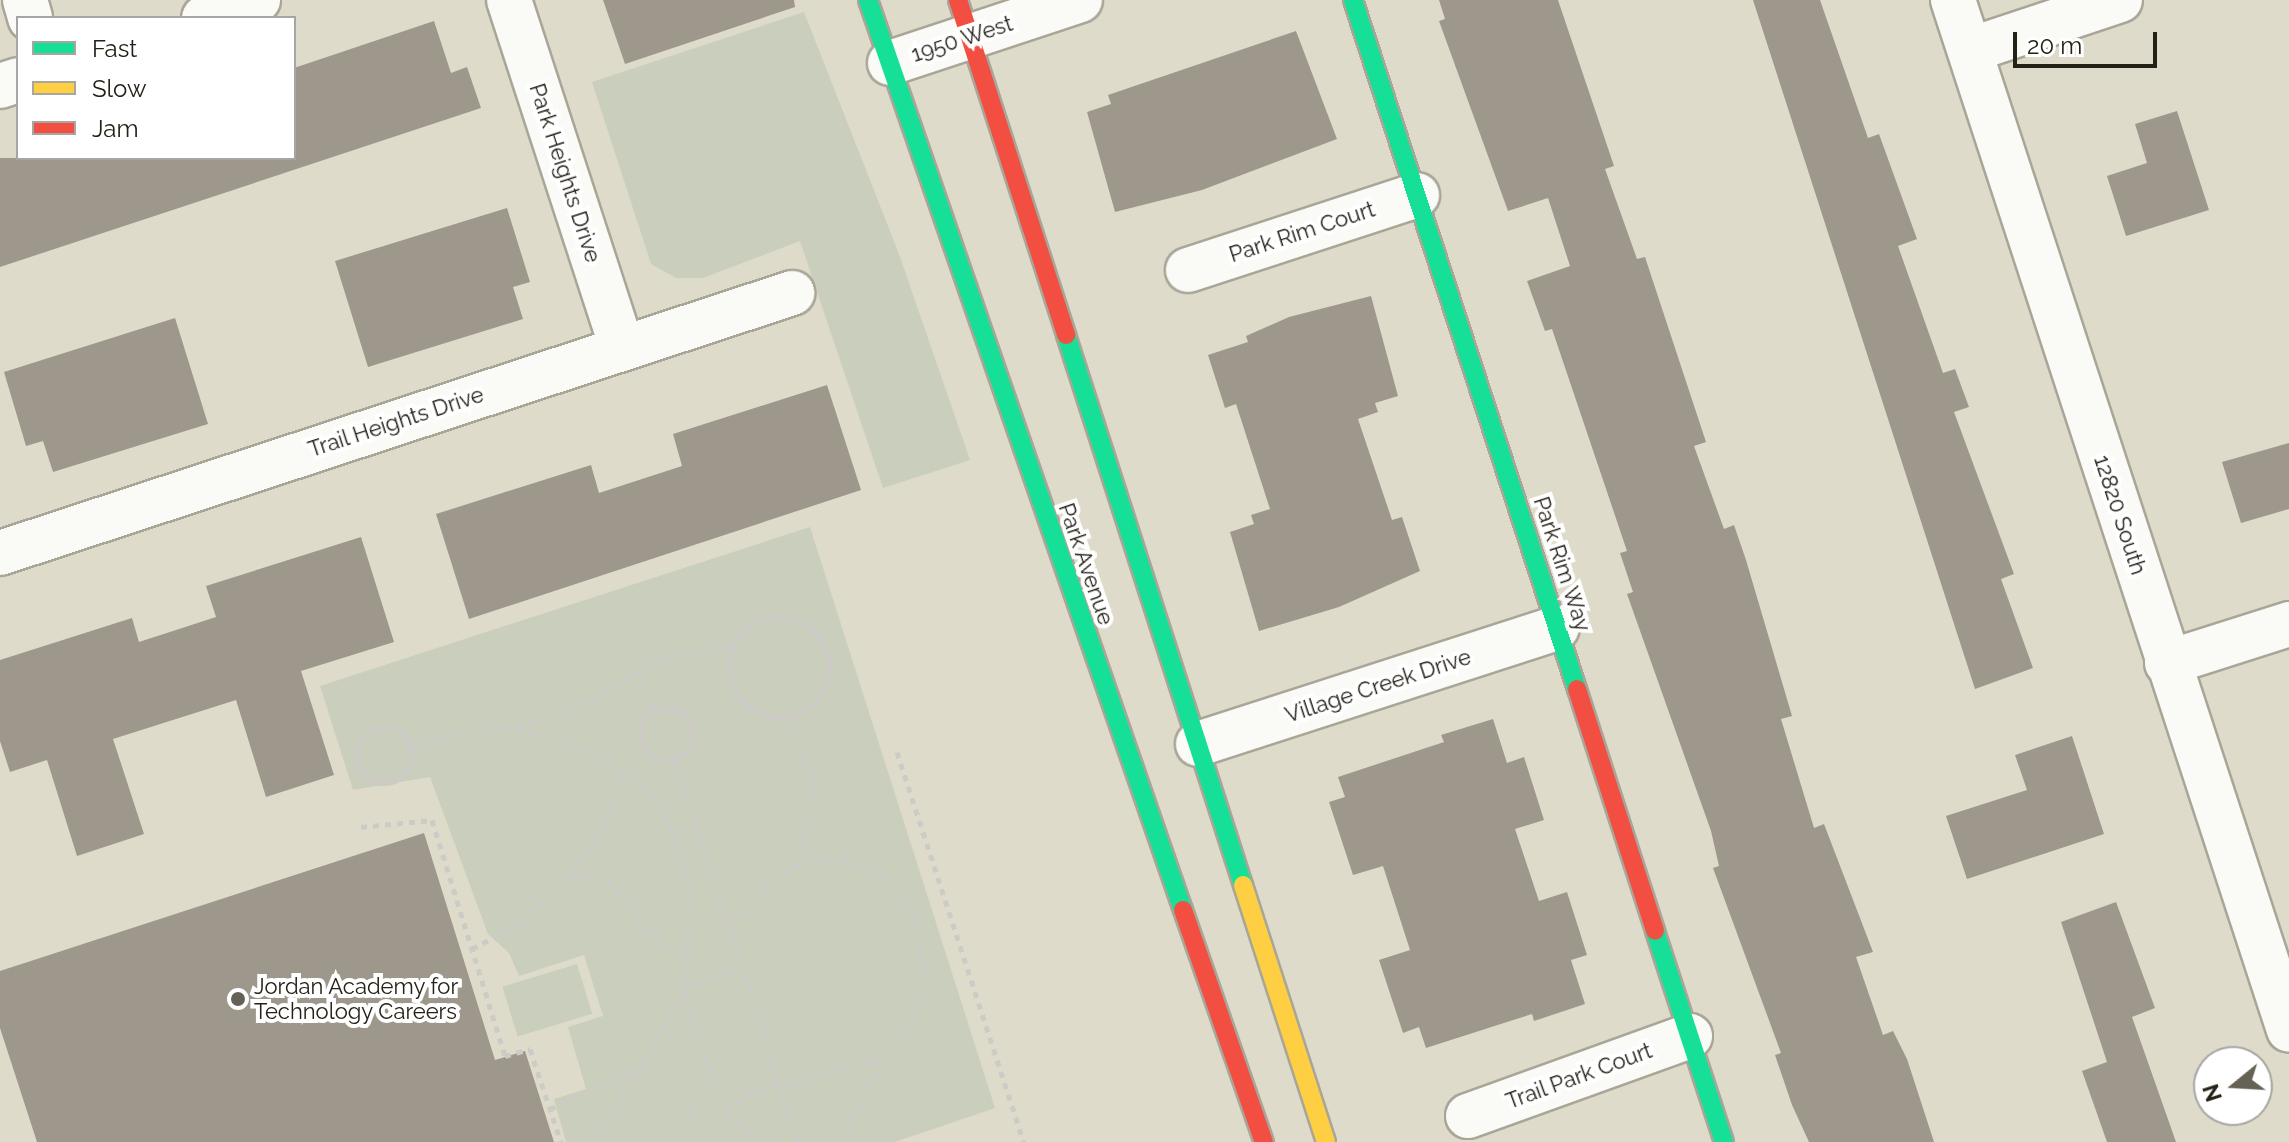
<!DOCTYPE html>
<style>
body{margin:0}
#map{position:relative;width:2289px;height:1142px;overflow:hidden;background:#dfdbca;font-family:Raleway,sans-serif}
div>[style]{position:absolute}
.green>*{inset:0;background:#c9cfbc;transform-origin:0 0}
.building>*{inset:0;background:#9e978b}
.path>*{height:5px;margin-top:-2.5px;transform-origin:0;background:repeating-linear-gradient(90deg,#cccbc6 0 6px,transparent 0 12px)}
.path>.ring{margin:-2.5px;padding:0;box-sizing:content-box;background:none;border:5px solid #cccbc6;border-radius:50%}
.roads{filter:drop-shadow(2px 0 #a9a698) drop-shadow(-2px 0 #a9a698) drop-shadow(0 2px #a9a698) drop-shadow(0 -2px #a9a698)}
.street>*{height:44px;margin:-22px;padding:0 22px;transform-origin:22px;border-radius:22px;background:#fafaf7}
.fast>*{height:18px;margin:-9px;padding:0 9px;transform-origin:9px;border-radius:9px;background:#16e098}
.slow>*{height:18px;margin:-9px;padding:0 9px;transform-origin:9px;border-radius:9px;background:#ffcf43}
.jam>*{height:18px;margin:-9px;padding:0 9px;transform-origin:9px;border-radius:9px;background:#f24e42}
.dots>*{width:22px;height:22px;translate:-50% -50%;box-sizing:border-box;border:4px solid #fff;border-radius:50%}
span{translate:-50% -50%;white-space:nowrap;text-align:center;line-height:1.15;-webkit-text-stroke:8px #fff;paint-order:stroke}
.street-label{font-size:22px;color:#242116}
.poi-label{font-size:22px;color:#242116}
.left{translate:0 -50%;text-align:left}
.legend{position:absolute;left:16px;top:16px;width:280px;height:144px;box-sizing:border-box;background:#fff;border:2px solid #a7a6a2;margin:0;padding:10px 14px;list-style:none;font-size:24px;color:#242116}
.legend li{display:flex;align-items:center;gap:16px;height:40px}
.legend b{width:40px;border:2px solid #a7a6a2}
.north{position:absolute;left:2193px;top:1046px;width:80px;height:80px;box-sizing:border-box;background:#fff;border:2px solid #a7a6a2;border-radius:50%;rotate:252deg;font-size:22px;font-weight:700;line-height:32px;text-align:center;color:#242116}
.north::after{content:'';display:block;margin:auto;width:28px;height:36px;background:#656255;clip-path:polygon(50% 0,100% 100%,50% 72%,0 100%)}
.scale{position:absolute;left:2013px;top:32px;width:144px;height:36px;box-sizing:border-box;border:4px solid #242116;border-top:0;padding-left:10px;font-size:24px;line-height:28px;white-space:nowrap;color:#242116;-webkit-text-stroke:6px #fff;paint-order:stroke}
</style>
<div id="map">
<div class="green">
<i style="clip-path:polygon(804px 12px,899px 254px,970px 460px,883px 488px,800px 241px,703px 278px,676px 278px,651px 264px,592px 82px)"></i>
<i style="clip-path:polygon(810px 527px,995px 1108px,895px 1142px,566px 1142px,554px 1099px,586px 1089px,568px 1027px,603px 1016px,584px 955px,519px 976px,509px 953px,488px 934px,430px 777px,353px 790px,320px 686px)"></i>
<i style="left:577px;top:964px;width:52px;height:78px;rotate:73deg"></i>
</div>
<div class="building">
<i style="clip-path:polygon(603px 0,794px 0,795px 7px,625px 64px)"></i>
<i style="clip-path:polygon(1439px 0,1558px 0,1614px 166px,1605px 169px,1637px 259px,1645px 257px,1706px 442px,1694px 446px,1724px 529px,1734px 525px,1746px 560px,1792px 716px,1781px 719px,1814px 828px,1824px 824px,1873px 952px,1856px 957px,1883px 1035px,1893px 1031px,1907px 1059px,1934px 1142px,1809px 1142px,1792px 1105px,1775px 1055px,1781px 1053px,1713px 868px,1719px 866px,1711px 831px,1627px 594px,1633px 592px,1620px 553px,1627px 551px,1552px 329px,1545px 331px,1527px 281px,1570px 266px,1548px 198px,1508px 211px,1439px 21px,1445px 19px)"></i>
<i style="clip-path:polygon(1753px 0,1820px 0,1868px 138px,1879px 134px,1917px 239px,1898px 246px,1943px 373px,1955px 369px,1969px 407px,1954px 412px,2014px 574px,2001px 579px,2033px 668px,1975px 689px)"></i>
<i style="clip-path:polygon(434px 21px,451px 73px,467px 67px,481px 108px,0 267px,0 158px,294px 158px,294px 68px)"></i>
<i style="clip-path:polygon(1296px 31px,1337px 139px,1202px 190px,1115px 212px,1087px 112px,1111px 104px,1108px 95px)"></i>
<i style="clip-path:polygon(2177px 111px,2209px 210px,2126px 236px,2107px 176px,2147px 163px,2135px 124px)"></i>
<i style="clip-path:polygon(507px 208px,530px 282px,513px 287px,523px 319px,368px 367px,335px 261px)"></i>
<i style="clip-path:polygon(1371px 296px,1398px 396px,1375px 403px,1378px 412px,1358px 419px,1392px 520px,1402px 517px,1420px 571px,1339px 607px,1259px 631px,1230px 532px,1254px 524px,1251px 515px,1270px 509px,1236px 404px,1225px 408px,1208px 355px,1248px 342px,1246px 336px,1289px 317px)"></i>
<i style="clip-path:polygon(175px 318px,208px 424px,53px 472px,43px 441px,26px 446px,4px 372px)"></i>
<i style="clip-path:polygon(827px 385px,861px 490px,469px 619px,436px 514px,591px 465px,599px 493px,682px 466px,673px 434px)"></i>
<i style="clip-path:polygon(2289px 443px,2289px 509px,2241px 523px,2222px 462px)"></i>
<i style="clip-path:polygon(361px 537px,394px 642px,301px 671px,334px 775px,266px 797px,236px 700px,113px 739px,144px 834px,77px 856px,47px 760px,10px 772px,0 741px,0 660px,132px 618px,139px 642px,216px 617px,206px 586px)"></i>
<i style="clip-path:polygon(1493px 719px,1507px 763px,1524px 757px,1544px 820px,1515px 829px,1539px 901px,1567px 892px,1587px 955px,1571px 960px,1585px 1004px,1534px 1021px,1532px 1014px,1426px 1048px,1419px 1027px,1403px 1033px,1379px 960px,1410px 950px,1383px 866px,1353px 875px,1329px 802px,1345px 797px,1338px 777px,1444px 742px,1441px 735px)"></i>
<i style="clip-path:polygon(2072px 736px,2104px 834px,1967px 879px,1946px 816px,2027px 790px,2015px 755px)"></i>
<i style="clip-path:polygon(424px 833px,495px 1060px,525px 1051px,554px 1142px,37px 1142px,0 1028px,0 971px)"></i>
<i style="clip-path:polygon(2116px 902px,2155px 1008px,2132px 1017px,2176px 1142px,2107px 1142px,2082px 1071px,2107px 1062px,2061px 922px)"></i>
</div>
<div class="path">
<i class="ring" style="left:729px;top:617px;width:95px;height:95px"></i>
<i style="left:635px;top:671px;width:43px;rotate:64deg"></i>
<i class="ring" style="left:640px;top:708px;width:47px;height:47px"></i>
<i style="left:790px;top:716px;width:68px;rotate:70.2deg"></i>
<i style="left:813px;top:780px;width:85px;rotate:99.5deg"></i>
<i class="ring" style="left:356px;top:727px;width:51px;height:51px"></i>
<i style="left:517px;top:728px;width:80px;rotate:-20.5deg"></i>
<i style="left:592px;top:700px;width:78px;rotate:-31.8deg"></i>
<i style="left:658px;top:659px;width:75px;rotate:-10deg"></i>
<i style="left:412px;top:749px;width:60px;rotate:-17.5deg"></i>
<i style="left:469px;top:731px;width:47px;rotate:-3.7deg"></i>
<i style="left:516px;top:728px;width:85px;rotate:18.4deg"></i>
<i style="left:597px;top:755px;width:58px;rotate:33.7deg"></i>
<i style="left:645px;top:787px;width:34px;rotate:53deg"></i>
<i style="left:665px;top:814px;width:82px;rotate:72.2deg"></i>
<i style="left:690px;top:892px;width:103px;rotate:92.8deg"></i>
<i style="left:685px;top:995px;width:173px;rotate:121.8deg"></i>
<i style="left:897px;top:752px;width:410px;rotate:72deg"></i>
<i style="left:673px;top:759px;width:403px;rotate:71.8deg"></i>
<i style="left:361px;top:827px;width:71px;rotate:-5.6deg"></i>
<i style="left:432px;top:820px;width:247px;rotate:72.8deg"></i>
<i style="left:505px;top:1056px;width:26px;rotate:-16deg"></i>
<i style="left:530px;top:1049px;width:98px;rotate:71.6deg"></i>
<i style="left:672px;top:833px;width:28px;rotate:-19deg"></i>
<i style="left:574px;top:875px;width:34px;rotate:8deg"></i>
<i style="left:608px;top:880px;width:64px;rotate:52.6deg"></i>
<i style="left:647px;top:931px;width:24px;rotate:42deg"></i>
<i style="left:665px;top:947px;width:27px;rotate:13deg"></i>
<i style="left:472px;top:949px;width:57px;rotate:-28.4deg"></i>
<i style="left:522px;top:922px;width:69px;rotate:-42.7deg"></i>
<i style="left:573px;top:875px;width:69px;rotate:-58.6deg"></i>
<i style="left:609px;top:816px;width:46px;rotate:-72.3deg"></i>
<i style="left:550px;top:1109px;width:94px;rotate:-24.6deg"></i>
<i style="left:726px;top:1112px;width:32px;rotate:41deg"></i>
<i style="left:750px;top:1133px;width:11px;rotate:124deg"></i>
<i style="left:676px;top:1142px;width:39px;rotate:-66deg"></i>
<i style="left:692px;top:1106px;width:33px;rotate:-43deg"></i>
<i style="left:716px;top:1084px;width:94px;rotate:-109.2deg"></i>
<i style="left:685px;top:995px;width:15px;rotate:-53deg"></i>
<i style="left:694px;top:983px;width:50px;rotate:-19.9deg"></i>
<i style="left:706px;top:1142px;width:36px;rotate:-56deg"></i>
<i style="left:726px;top:1112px;width:30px;rotate:-40deg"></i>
<i style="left:749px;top:1093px;width:134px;rotate:-14.7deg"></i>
<i style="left:879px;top:1059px;width:37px;rotate:-46deg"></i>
<i style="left:905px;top:1032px;width:37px;rotate:-63deg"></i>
<i style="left:922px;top:999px;width:37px;rotate:-87deg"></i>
<i style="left:924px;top:962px;width:46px;rotate:-103.7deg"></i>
<i style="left:913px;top:917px;width:51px;rotate:-126.2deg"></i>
<i style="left:883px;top:876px;width:42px;rotate:-155.9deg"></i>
<i style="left:845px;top:859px;width:46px;rotate:173.8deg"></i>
<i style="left:799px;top:864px;width:38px;rotate:147deg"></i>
<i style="left:767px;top:885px;width:54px;rotate:132.8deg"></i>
<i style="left:843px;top:1142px;width:90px;rotate:-66.3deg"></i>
</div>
<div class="roads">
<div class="street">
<i style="left:25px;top:0;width:19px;rotate:74deg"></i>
<i style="left:509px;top:0;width:365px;rotate:72deg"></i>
<i style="left:1953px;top:0;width:1083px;rotate:71.93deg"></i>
<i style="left:204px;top:18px;width:57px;rotate:-18.4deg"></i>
<i style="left:1970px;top:50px;width:158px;rotate:-18.4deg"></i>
<i style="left:890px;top:63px;width:200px;rotate:-18.3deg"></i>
<i style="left:0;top:86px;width:19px;rotate:-18deg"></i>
<i style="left:1188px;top:270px;width:241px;rotate:-18.1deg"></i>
<i style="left:0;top:553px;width:834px;rotate:-18.17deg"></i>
<i style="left:2167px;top:663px;width:128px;rotate:-17.7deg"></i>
<i style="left:1198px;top:744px;width:377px;rotate:-17.9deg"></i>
<i style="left:1468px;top:1116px;width:236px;rotate:-19.8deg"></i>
</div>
<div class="fast">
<i style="left:868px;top:0;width:963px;rotate:70.91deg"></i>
<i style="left:1353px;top:0;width:724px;rotate:71.99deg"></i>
<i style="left:1066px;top:335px;width:578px;rotate:72.16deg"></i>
<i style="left:1655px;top:931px;width:222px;rotate:71.9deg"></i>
</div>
<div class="slow">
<i style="left:1243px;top:885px;width:270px;rotate:72.1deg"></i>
</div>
<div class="jam">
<i style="left:958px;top:0;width:352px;rotate:72.1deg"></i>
<i style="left:1577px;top:689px;width:254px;rotate:72.1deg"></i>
<i style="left:1183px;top:910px;width:246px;rotate:70.8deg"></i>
</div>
</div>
<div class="dots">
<i style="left:238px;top:999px;background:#656255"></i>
</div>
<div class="street-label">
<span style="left:962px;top:39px;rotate:-18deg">1950 West</span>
<span style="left:565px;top:173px;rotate:72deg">Park Heights Drive</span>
<span style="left:1302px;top:232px;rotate:-18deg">Park Rim Court</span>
<span style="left:396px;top:422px;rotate:-18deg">Trail Heights Drive</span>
<span style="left:2120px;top:515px;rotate:72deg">12820 South</span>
<span style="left:1086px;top:564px;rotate:71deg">Park Avenue</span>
<span style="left:1562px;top:564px;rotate:72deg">Park Rim Way</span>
<span style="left:1378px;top:686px;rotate:-18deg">Village Creek Drive</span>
<span style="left:1579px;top:1076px;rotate:-20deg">Trail Park Court</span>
</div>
<div class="poi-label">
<span class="left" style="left:254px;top:999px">Jordan Academy for<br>Technology Careers</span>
</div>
<ul class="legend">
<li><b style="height:10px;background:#16e098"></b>Fast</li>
<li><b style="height:10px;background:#ffcf43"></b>Slow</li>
<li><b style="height:10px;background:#f24e42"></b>Jam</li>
</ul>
<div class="north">N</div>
<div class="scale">20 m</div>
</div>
